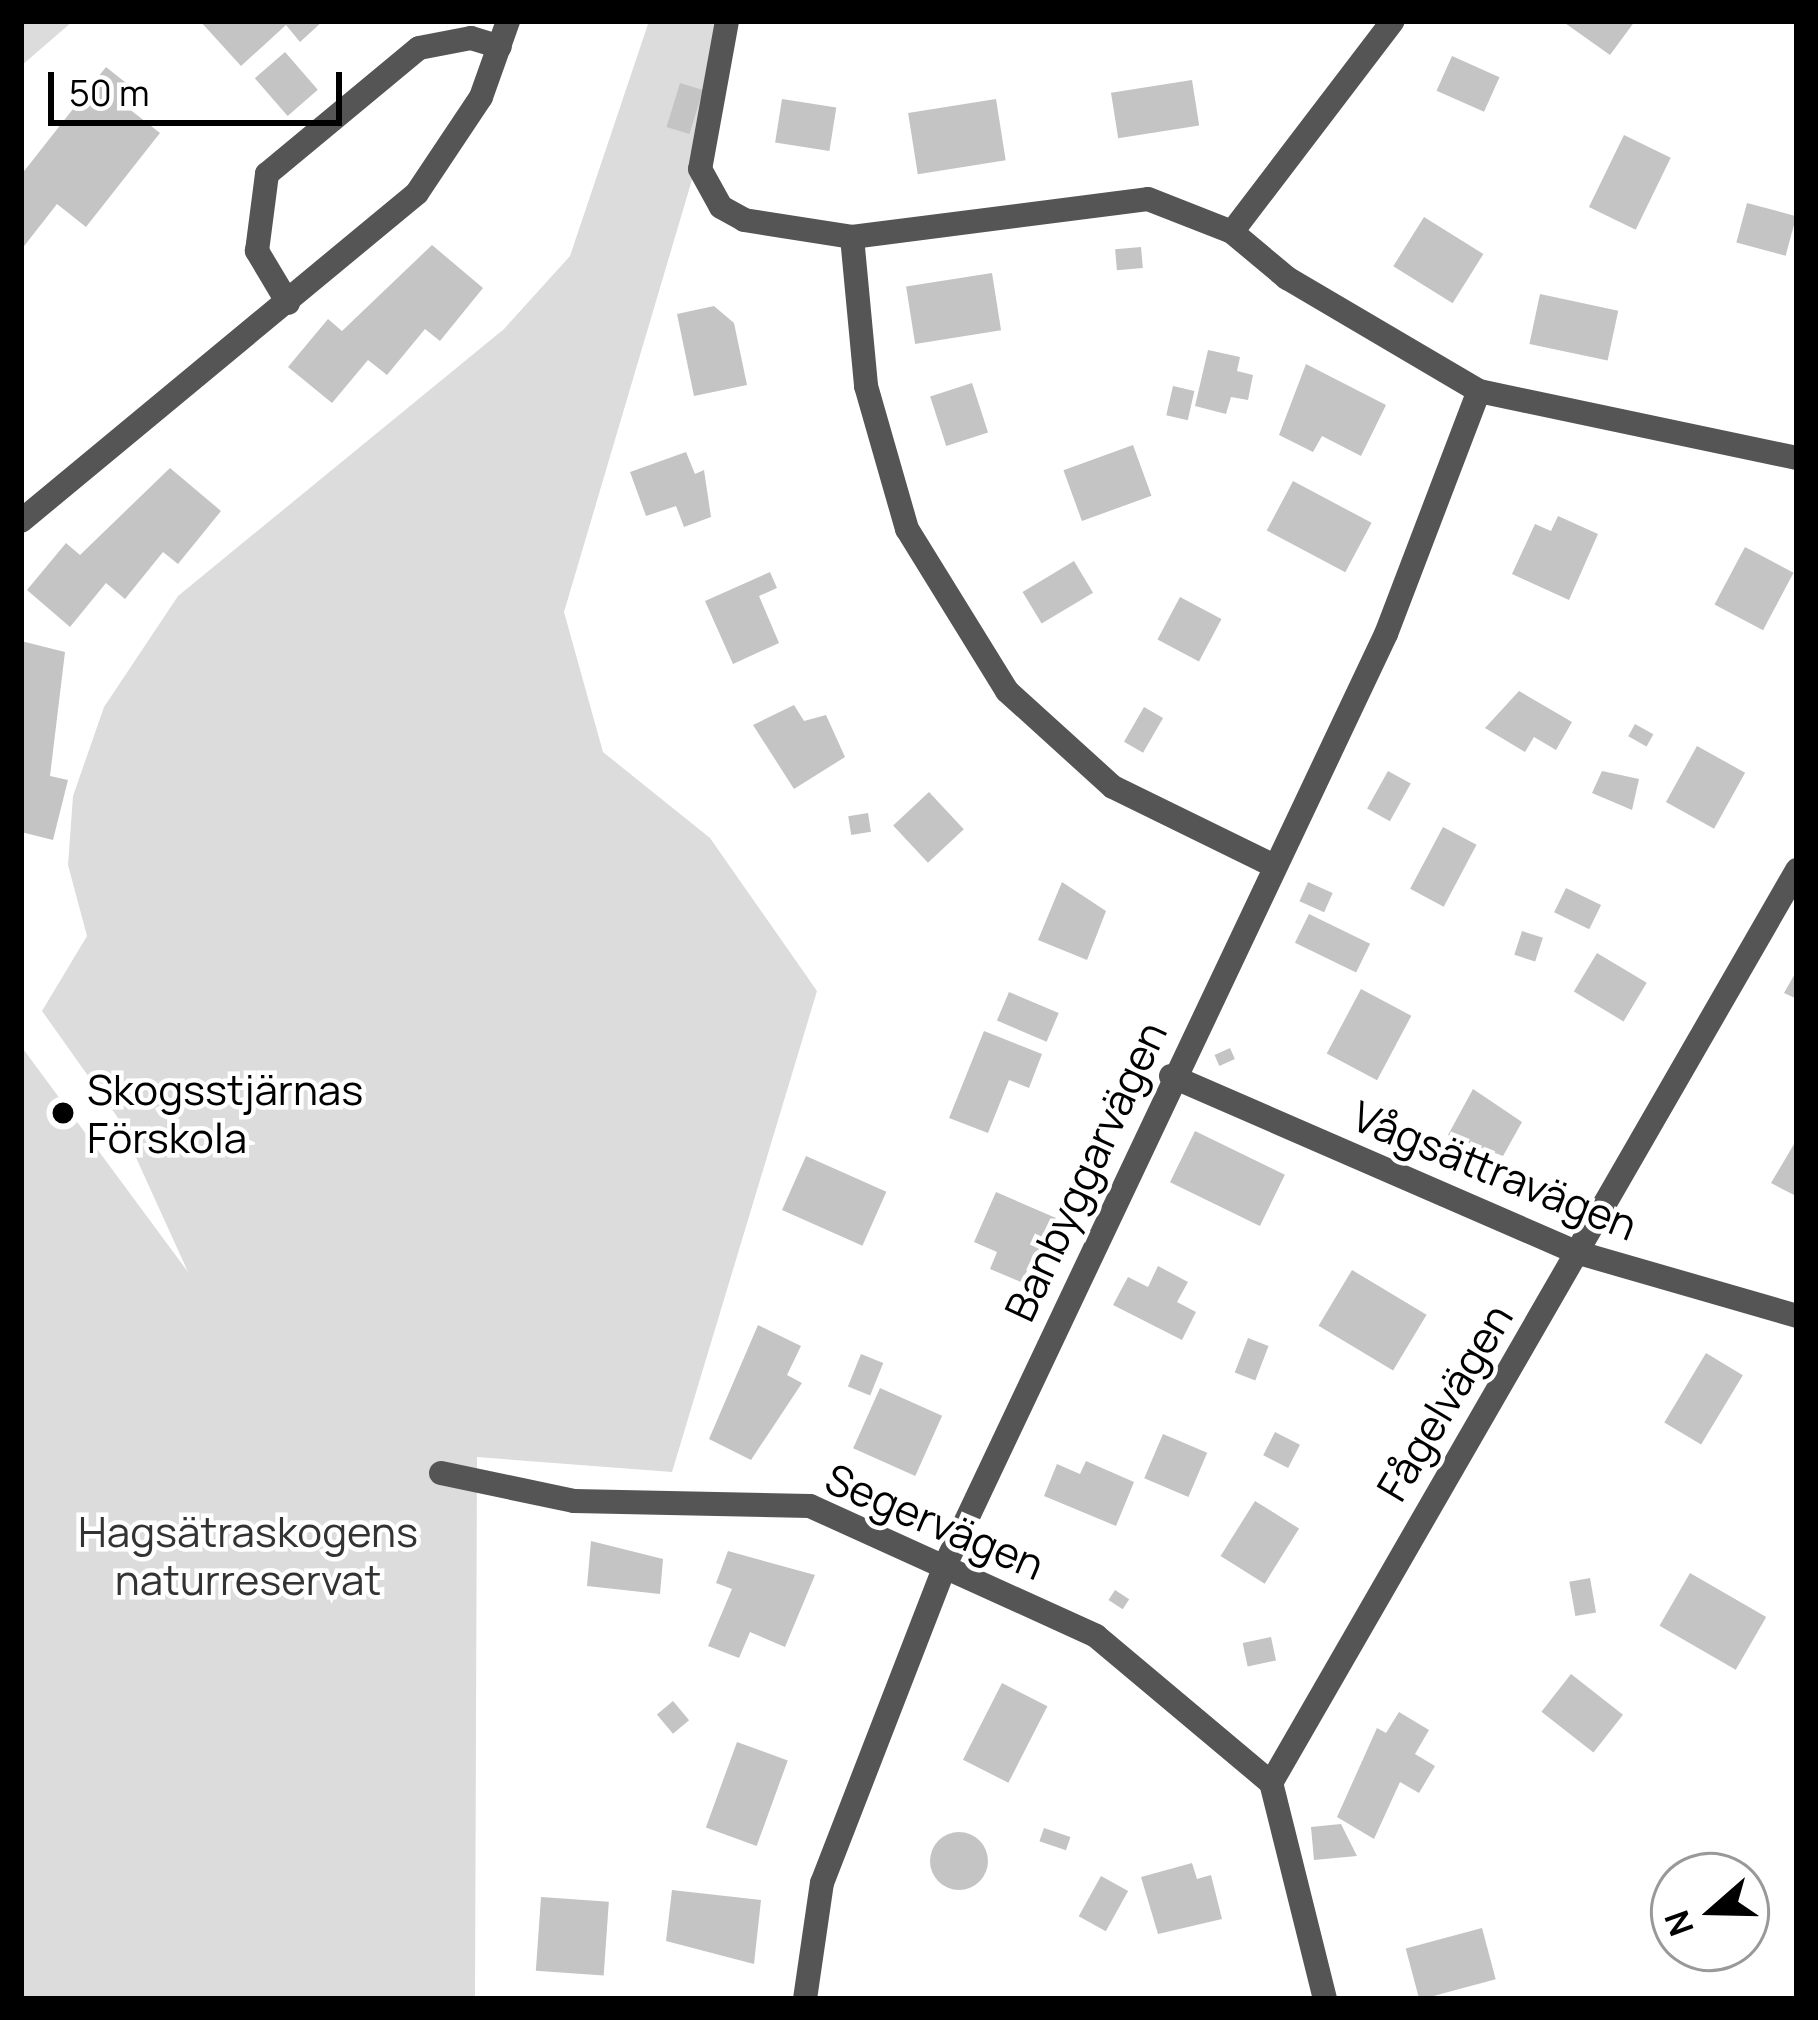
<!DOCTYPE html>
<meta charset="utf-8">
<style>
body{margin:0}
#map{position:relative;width:1818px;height:2020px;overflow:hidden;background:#fff;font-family:Manrope,sans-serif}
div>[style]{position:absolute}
.green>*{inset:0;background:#dcdcdc}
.building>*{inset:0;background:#c4c4c4;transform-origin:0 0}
.round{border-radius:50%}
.street>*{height:24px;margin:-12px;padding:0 12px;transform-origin:12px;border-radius:12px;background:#555}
.dots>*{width:33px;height:33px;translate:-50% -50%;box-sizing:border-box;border:6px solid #fff;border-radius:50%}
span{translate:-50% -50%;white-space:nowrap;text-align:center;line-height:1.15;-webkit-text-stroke:9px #fff;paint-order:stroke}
.poi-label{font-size:42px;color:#000}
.left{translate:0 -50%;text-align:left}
.street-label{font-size:42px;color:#000}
.park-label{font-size:42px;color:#333}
.frame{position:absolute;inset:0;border:24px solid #000;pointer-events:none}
.north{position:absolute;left:1650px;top:1852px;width:120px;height:120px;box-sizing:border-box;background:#fff;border:3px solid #999;border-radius:50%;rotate:250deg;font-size:33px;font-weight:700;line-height:48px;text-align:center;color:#000}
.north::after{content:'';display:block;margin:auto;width:42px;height:54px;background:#000;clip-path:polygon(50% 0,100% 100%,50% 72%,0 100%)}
.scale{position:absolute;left:48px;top:72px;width:294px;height:54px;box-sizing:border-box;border:6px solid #000;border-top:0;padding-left:15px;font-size:36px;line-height:42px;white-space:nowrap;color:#000;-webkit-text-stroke:9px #fff;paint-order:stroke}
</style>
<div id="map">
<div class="green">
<i style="clip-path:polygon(21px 21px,73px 21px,21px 66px)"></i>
<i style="clip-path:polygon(649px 21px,739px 21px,564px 612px,603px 752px,710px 838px,817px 991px,672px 1472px,477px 1457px,475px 1999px,21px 1999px,21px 1046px,188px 1272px,118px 1118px,42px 1011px,87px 936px,68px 865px,73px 796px,104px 707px,178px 596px,504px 329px,570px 256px)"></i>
</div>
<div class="building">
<i style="clip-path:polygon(200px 21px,323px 21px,300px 42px,286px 25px,241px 66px)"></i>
<i style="clip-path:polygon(1562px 21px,1635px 21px,1610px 55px)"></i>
<i style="left:285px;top:52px;width:50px;height:40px;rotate:49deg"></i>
<i style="left:1452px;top:56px;width:52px;height:38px;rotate:24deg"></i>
<i style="clip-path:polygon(106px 67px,140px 94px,128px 108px,160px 133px,86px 227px,57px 204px,21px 250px,21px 175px)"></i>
<i style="left:1192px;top:80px;width:46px;height:82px;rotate:81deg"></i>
<i style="left:680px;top:83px;width:24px;height:46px;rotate:17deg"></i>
<i style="left:782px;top:99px;width:55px;height:44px;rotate:9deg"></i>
<i style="left:996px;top:99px;width:62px;height:89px;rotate:81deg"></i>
<i style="left:1624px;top:135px;width:52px;height:80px;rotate:26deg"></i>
<i style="left:1747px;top:203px;width:51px;height:41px;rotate:15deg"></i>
<i style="left:1424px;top:217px;width:70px;height:58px;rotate:32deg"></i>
<i style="clip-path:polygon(432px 245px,483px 288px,440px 341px,425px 329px,387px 375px,368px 360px,332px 403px,288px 367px,328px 319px,342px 331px)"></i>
<i style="left:1141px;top:247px;width:21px;height:26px;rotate:85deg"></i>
<i style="left:992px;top:273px;width:58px;height:87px;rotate:81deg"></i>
<i style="left:1540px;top:294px;width:80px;height:51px;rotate:12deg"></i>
<i style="clip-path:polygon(714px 306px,734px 323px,747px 385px,694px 396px,677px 314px)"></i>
<i style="clip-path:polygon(1208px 350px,1240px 357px,1237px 371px,1253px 375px,1248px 400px,1231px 397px,1226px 414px,1195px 406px)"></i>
<i style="clip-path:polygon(1306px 364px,1386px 405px,1361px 456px,1322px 436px,1313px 452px,1279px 435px)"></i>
<i style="left:972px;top:383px;width:52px;height:44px;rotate:72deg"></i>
<i style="left:1173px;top:386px;width:22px;height:30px;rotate:13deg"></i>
<i style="left:1133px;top:445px;width:54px;height:74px;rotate:70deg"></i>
<i style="clip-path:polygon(686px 452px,695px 474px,704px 470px,711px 517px,684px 527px,676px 506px,646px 516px,630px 472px)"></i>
<i style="clip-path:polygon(170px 468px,221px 511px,178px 564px,163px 552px,125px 599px,106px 583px,70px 627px,27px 590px,66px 543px,80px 555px)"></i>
<i style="left:1293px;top:481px;width:89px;height:56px;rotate:28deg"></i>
<i style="clip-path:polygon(1558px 516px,1598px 534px,1569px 600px,1512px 574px,1535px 524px,1551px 531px)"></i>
<i style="left:1745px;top:547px;width:55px;height:65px;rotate:28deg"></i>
<i style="left:1074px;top:561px;width:37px;height:60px;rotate:59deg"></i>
<i style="clip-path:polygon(770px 572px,777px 588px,759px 596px,779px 643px,733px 664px,705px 601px)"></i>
<i style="left:1180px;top:597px;width:47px;height:48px;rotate:28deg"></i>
<i style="clip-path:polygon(21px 641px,65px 652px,50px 776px,68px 780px,53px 840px,21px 832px)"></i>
<i style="clip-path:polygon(1519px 691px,1572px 722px,1556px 750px,1534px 737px,1525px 752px,1485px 728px)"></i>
<i style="clip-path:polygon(794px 705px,804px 721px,826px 715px,845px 757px,794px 789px,753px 725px)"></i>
<i style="left:1144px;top:707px;width:22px;height:40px;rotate:30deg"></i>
<i style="left:1635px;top:724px;width:21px;height:14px;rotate:29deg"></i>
<i style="left:1697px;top:746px;width:55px;height:64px;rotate:29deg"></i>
<i style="left:1388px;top:771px;width:26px;height:43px;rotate:29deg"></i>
<i style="clip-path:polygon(1602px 771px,1639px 779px,1632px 810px,1592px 793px)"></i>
<i style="left:929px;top:792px;width:51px;height:49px;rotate:47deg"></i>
<i style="left:868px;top:813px;width:19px;height:20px;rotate:81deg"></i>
<i style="left:1443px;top:827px;width:38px;height:70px;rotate:28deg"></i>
<i style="clip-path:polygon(1062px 882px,1106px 911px,1087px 960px,1038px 940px)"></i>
<i style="left:1308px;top:882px;width:27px;height:21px;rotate:24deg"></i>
<i style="left:1566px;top:888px;width:39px;height:27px;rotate:26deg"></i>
<i style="left:1309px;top:914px;width:68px;height:32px;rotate:26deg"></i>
<i style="left:1522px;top:931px;width:22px;height:25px;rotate:18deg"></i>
<i style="left:1597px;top:953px;width:58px;height:45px;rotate:31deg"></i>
<i style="clip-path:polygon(1797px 970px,1797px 999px,1784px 993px)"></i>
<i style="left:1361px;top:989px;width:57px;height:73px;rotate:28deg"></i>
<i style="left:1009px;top:992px;width:54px;height:31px;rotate:23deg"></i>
<i style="clip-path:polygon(984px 1031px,1042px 1054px,1029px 1088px,1009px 1080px,988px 1133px,949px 1118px)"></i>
<i style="left:1230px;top:1048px;width:12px;height:17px;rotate:66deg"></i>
<i style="clip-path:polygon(1473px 1089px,1522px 1122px,1503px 1156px,1448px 1135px)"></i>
<i style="left:1195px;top:1131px;width:100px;height:57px;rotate:26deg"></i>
<i style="clip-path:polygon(1797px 1139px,1797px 1189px,1794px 1195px,1771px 1183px)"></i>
<i style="left:806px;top:1156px;width:88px;height:59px;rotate:24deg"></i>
<i style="clip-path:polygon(996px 1192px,1056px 1218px,1021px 1282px,990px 1269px,997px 1252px,974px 1242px)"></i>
<i style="clip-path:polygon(1158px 1266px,1188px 1282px,1177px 1302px,1196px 1312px,1182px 1340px,1113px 1305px,1128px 1277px,1148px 1287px)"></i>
<i style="left:1352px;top:1270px;width:87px;height:65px;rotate:31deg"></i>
<i style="clip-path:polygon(758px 1325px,801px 1346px,787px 1375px,802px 1383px,751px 1460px,709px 1439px)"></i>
<i style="left:1248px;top:1338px;width:22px;height:37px;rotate:21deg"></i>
<i style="left:1706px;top:1353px;width:43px;height:81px;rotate:31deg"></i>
<i style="left:861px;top:1354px;width:24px;height:35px;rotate:22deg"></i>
<i style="left:880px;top:1388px;width:68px;height:66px;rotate:24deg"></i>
<i style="left:1275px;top:1432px;width:28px;height:26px;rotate:27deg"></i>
<i style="left:1163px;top:1434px;width:48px;height:48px;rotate:23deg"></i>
<i style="clip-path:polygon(1086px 1461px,1134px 1482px,1116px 1526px,1044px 1496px,1057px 1464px,1080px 1474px)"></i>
<i style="left:1255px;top:1501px;width:52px;height:65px;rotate:32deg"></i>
<i style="clip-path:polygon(591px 1541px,663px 1559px,660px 1594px,587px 1586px)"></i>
<i style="clip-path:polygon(728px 1551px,815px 1575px,785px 1647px,750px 1632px,739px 1658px,708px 1646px,732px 1589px,716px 1583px)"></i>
<i style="left:1690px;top:1573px;width:88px;height:61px;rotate:30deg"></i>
<i style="left:1590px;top:1578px;width:35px;height:21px;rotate:80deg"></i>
<i style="left:1115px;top:1590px;width:17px;height:12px;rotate:33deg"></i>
<i style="left:1271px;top:1637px;width:24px;height:29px;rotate:78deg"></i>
<i style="left:1571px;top:1674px;width:66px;height:48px;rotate:38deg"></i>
<i style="left:1002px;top:1683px;width:51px;height:86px;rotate:27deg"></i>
<i style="left:673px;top:1701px;width:25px;height:21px;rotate:50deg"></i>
<i style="clip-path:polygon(1399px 1712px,1429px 1730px,1415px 1754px,1435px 1766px,1419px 1793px,1400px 1782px,1374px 1839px,1337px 1817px,1377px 1728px,1386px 1733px)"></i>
<i style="left:737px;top:1742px;width:54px;height:91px;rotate:20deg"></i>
<i style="clip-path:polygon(1341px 1824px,1357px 1856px,1314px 1860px,1311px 1827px)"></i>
<i style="left:1044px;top:1828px;width:28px;height:14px;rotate:19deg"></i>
<i class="round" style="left:930px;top:1832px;width:58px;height:58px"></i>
<i style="clip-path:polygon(1192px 1863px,1197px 1879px,1211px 1875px,1222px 1919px,1158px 1934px,1141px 1877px)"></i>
<i style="left:1101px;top:1876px;width:31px;height:46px;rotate:29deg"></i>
<i style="clip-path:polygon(672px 1890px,761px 1900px,754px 1964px,666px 1941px)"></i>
<i style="left:541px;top:1897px;width:68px;height:74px;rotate:4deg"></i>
<i style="left:1482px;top:1928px;width:53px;height:79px;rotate:75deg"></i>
</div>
<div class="street">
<i style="left:727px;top:21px;width:150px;rotate:100.3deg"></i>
<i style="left:700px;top:169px;width:43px;rotate:61.1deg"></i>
<i style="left:721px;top:207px;width:26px;rotate:29deg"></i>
<i style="left:744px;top:220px;width:109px;rotate:8.9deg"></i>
<i style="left:852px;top:237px;width:298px;rotate:-7.3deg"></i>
<i style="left:1148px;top:199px;width:90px;rotate:21.4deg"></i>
<i style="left:1232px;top:232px;width:72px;rotate:39.9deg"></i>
<i style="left:1287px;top:278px;width:223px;rotate:30.5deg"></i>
<i style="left:1479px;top:391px;width:325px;rotate:11.9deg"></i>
<i style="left:1232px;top:232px;width:265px;rotate:-52.7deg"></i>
<i style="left:852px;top:237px;width:150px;rotate:84.6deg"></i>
<i style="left:866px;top:386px;width:149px;rotate:74deg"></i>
<i style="left:907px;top:529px;width:190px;rotate:58.3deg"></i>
<i style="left:1007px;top:691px;width:143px;rotate:42.2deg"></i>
<i style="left:1113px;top:787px;width:179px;rotate:26.1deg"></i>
<i style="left:288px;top:303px;width:61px;rotate:-120.8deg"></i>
<i style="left:257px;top:251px;width:78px;rotate:-82.6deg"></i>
<i style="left:267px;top:174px;width:197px;rotate:-39.7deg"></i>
<i style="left:419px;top:48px;width:53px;rotate:-10.9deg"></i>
<i style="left:471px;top:38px;width:30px;rotate:17deg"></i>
<i style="left:21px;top:521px;width:514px;rotate:-39.63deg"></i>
<i style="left:417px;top:193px;width:115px;rotate:-56.3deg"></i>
<i style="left:481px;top:97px;width:81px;rotate:-70.4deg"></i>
<i style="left:1171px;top:1076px;width:445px;rotate:23.5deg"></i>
<i style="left:1579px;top:1253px;width:227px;rotate:16.1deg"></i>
<i style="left:441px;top:1473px;width:136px;rotate:11.9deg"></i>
<i style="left:574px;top:1501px;width:236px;rotate:1.2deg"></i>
<i style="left:810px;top:1506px;width:314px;rotate:24.4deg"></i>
<i style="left:1096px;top:1636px;width:229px;rotate:40deg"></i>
<i style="left:805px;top:1999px;width:117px;rotate:-81.7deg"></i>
<i style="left:822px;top:1883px;width:345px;rotate:-68.8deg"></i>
<i style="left:947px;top:1561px;width:1026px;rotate:-64.66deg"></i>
<i style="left:1386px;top:634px;width:260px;rotate:-69.1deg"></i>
<i style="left:1325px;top:1999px;width:223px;rotate:-104deg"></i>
<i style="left:1271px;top:1783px;width:1054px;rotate:-60.05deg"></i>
</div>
<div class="dots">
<i style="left:63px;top:1113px;background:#000"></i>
</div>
<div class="poi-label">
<span class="left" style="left:87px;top:1113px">Skogsstjärnas<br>Förskola</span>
</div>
<div class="street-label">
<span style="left:1495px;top:1170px;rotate:22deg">Vågsättravägen</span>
<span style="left:1085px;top:1171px;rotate:-65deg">Banbyggarvägen</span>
<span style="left:1444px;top:1402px;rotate:-59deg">Fågelvägen</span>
<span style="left:935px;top:1521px;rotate:23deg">Segervägen</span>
</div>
<div class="park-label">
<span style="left:248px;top:1555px">Hagsätraskogens<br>naturreservat</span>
</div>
<div class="frame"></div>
<div class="north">N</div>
<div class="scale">50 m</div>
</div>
